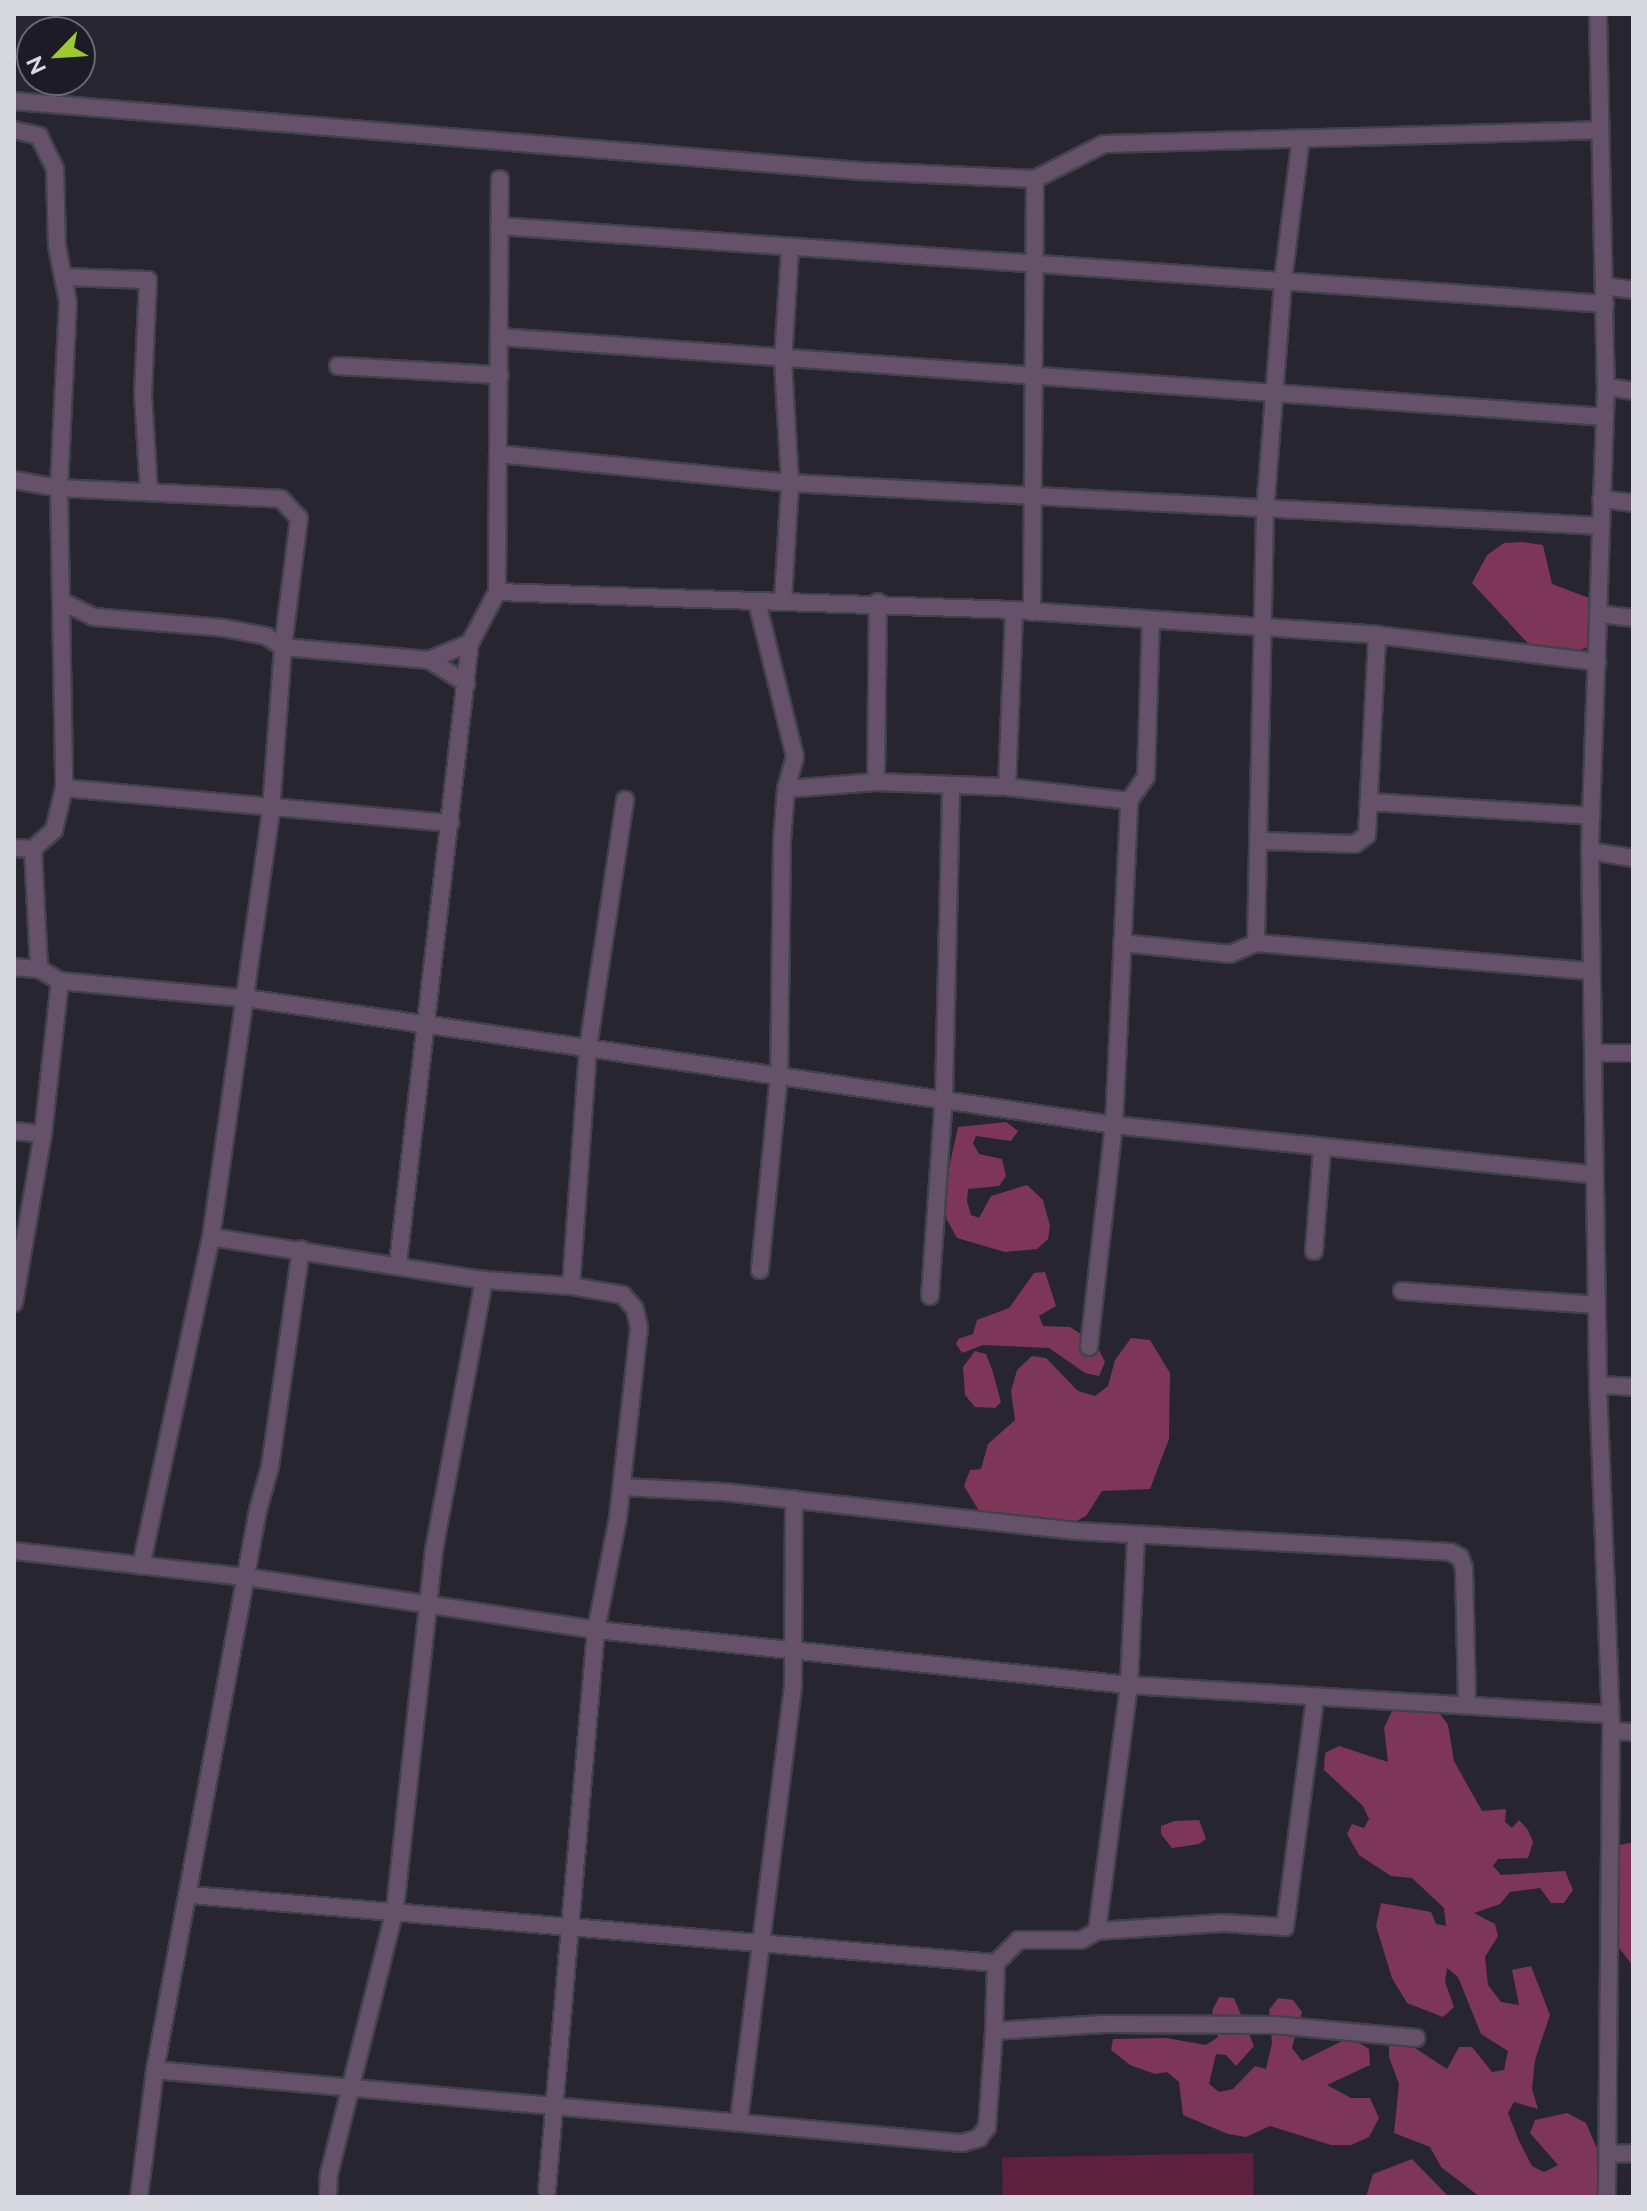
<!DOCTYPE html>
<style>
body{margin:0}
#map{position:relative;width:1647px;height:2211px;overflow:hidden;background:#262530;font-family:Raleway,sans-serif}
div>[style]{position:absolute}
.green>*{inset:0;background:#5d213d;transform-origin:0 0}
.forest>*{inset:0;background:#7d3657}
.roads{filter:drop-shadow(2px 0 #42424c) drop-shadow(-2px 0 #42424c) drop-shadow(0 2px #42424c) drop-shadow(0 -2px #42424c)}
.minor>*{height:16px;margin:-8px;padding:0 8px;transform-origin:8px;border-radius:8px;background:#66516a}
span{translate:-50% -50%;white-space:nowrap;text-align:center;line-height:1.15;-webkit-text-stroke:8px #1c1b26;paint-order:stroke}
.frame{position:absolute;inset:0;border:16px solid #d8d8e0;pointer-events:none}
.north{position:absolute;left:16px;top:16px;width:80px;height:80px;box-sizing:border-box;background:#1c1b26;border:2px solid #676770;border-radius:50%;rotate:245deg;font-size:22px;font-weight:700;line-height:32px;text-align:center;color:#d8d8e0}
.north::after{content:'';display:block;margin:auto;width:28px;height:36px;background:#9dca30;clip-path:polygon(50% 0,100% 100%,50% 72%,0 100%)}
</style>
<div id="map">
<div class="green">
<i style="left:1253px;top:2153px;width:44px;height:251px;rotate:89deg"></i>
</div>
<div class="forest">
<i style="clip-path:polygon(1523px 542px,1543px 545px,1552px 584px,1589px 598px,1594px 625px,1589px 647px,1564px 655px,1537px 653px,1472px 583px,1487px 555px,1504px 543px)"></i>
<i style="clip-path:polygon(1006px 1122px,1018px 1131px,1011px 1141px,976px 1136px,973px 1143px,979px 1154px,1002px 1159px,1006px 1176px,999px 1186px,968px 1189px,967px 1201px,971px 1215px,979px 1218px,991px 1196px,1027px 1185px,1043px 1200px,1050px 1226px,1048px 1239px,1037px 1249px,1005px 1252px,957px 1238px,947px 1220px,943px 1195px,958px 1127px)"></i>
<i style="clip-path:polygon(1045px 1272px,1056px 1306px,1039px 1316px,1043px 1326px,1070px 1327px,1096px 1344px,1105px 1362px,1099px 1376px,1085px 1373px,1049px 1348px,983px 1345px,962px 1353px,956px 1344px,958px 1339px,973px 1334px,977px 1320px,1009px 1308px,1034px 1273px)"></i>
<i style="clip-path:polygon(1131px 1338px,1150px 1340px,1170px 1373px,1169px 1439px,1150px 1489px,1102px 1491px,1086px 1516px,1059px 1530px,988px 1526px,964px 1486px,970px 1470px,981px 1469px,988px 1444px,1015px 1420px,1011px 1391px,1017px 1370px,1032px 1356px,1046px 1358px,1078px 1391px,1095px 1396px,1108px 1386px,1115px 1360px)"></i>
<i style="clip-path:polygon(975px 1351px,986px 1354px,992px 1369px,1001px 1402px,995px 1408px,975px 1407px,965px 1395px,963px 1367px)"></i>
<i style="clip-path:polygon(1392px 1711px,1438px 1711px,1448px 1725px,1454px 1761px,1482px 1811px,1506px 1809px,1505px 1822px,1512px 1828px,1519px 1820px,1528px 1830px,1533px 1842px,1528px 1858px,1498px 1859px,1493px 1866px,1501px 1875px,1565px 1871px,1573px 1890px,1564px 1903px,1551px 1903px,1540px 1888px,1510px 1892px,1500px 1904px,1474px 1913px,1495px 1924px,1498px 1936px,1485px 1957px,1488px 1985px,1501px 2002px,1519px 2005px,1512px 1970px,1531px 1966px,1550px 2015px,1535px 2060px,1532px 2089px,1538px 2109px,1514px 2102px,1508px 2113px,1519px 2141px,1532px 2166px,1544px 2172px,1558px 2165px,1530px 2133px,1535px 2120px,1567px 2113px,1586px 2123px,1605px 2167px,1601px 2197px,1480px 2197px,1441px 2167px,1430px 2147px,1394px 2133px,1399px 2084px,1389px 2057px,1389px 2031px,1447px 2069px,1459px 2047px,1472px 2047px,1492px 2072px,1504px 2070px,1508px 2051px,1481px 2034px,1458px 1977px,1447px 1968px,1445px 1982px,1454px 2007px,1443px 2017px,1407px 2003px,1392px 1978px,1376px 1926px,1381px 1903px,1431px 1912px,1436px 1924px,1446px 1926px,1444px 1908px,1412px 1878px,1391px 1876px,1359px 1855px,1347px 1834px,1352px 1824px,1364px 1828px,1369px 1819px,1363px 1806px,1324px 1770px,1325px 1753px,1339px 1746px,1388px 1762px,1384px 1728px)"></i>
<i style="clip-path:polygon(1199px 1820px,1206px 1839px,1199px 1844px,1172px 1848px,1161px 1834px,1161px 1826px,1174px 1821px)"></i>
<i style="clip-path:polygon(1630px 1843px,1633px 1845px,1633px 1966px,1609px 1935px,1614px 1846px)"></i>
<i style="clip-path:polygon(1219px 1997px,1234px 1998px,1254px 2046px,1236px 2066px,1226px 2055px,1216px 2054px,1209px 2084px,1219px 2092px,1233px 2089px,1255px 2066px,1266px 2069px,1272px 2043px,1269px 2010px,1278px 1998px,1293px 2000px,1302px 2012px,1292px 2048px,1302px 2061px,1350px 2037px,1369px 2049px,1370px 2065px,1327px 2085px,1351px 2098px,1370px 2098px,1379px 2118px,1369px 2137px,1351px 2145px,1331px 2145px,1270px 2126px,1246px 2137px,1228px 2134px,1183px 2115px,1179px 2082px,1167px 2072px,1155px 2074px,1130px 2065px,1111px 2050px,1113px 2039px,1166px 2038px,1206px 2045px,1218px 2037px,1212px 2011px)"></i>
<i style="clip-path:polygon(1412px 2159px,1449px 2197px,1366px 2197px,1373px 2174px)"></i>
</div>
<div class="roads">
<div class="minor">
<i style="left:1598px;top:14px;width:373px;rotate:88.8deg"></i>
<i style="left:1606px;top:387px;width:464px;rotate:92deg"></i>
<i style="left:1590px;top:851px;width:534px;rotate:89.14deg"></i>
<i style="left:1598px;top:1385px;width:346px;rotate:87.8deg"></i>
<i style="left:1611px;top:1731px;width:466px;rotate:90.5deg"></i>
<i style="left:14px;top:101px;width:849px;rotate:4.73deg"></i>
<i style="left:860px;top:171px;width:175px;rotate:2.6deg"></i>
<i style="left:1035px;top:179px;width:77px;rotate:-26.9deg"></i>
<i style="left:1104px;top:144px;width:495px;rotate:-1.6deg"></i>
<i style="left:14px;top:130px;width:26px;rotate:13deg"></i>
<i style="left:39px;top:136px;width:37px;rotate:64deg"></i>
<i style="left:55px;top:169px;width:77px;rotate:88.5deg"></i>
<i style="left:57px;top:246px;width:57px;rotate:78.9deg"></i>
<i style="left:68px;top:302px;width:186px;rotate:92.8deg"></i>
<i style="left:59px;top:488px;width:300px;rotate:89deg"></i>
<i style="left:64px;top:788px;width:43px;rotate:103.4deg"></i>
<i style="left:54px;top:830px;width:28px;rotate:138deg"></i>
<i style="left:33px;top:849px;width:19px;rotate:-177deg"></i>
<i style="left:499px;top:226px;width:1109px;rotate:4.03deg"></i>
<i style="left:63px;top:277px;width:85px;rotate:2deg"></i>
<i style="left:148px;top:280px;width:114px;rotate:92.5deg"></i>
<i style="left:143px;top:394px;width:98px;rotate:86.5deg"></i>
<i style="left:1604px;top:286px;width:29px;rotate:8deg"></i>
<i style="left:500px;top:337px;width:1108px;rotate:4.14deg"></i>
<i style="left:338px;top:366px;width:162px;rotate:3.2deg"></i>
<i style="left:1606px;top:387px;width:27px;rotate:8deg"></i>
<i style="left:499px;top:454px;width:292px;rotate:5.7deg"></i>
<i style="left:790px;top:483px;width:812px;rotate:3.04deg"></i>
<i style="left:14px;top:480px;width:46px;rotate:10.1deg"></i>
<i style="left:59px;top:488px;width:222px;rotate:2.8deg"></i>
<i style="left:281px;top:499px;width:26px;rotate:47deg"></i>
<i style="left:299px;top:518px;width:130px;rotate:97.1deg"></i>
<i style="left:283px;top:647px;width:164px;rotate:94.2deg"></i>
<i style="left:271px;top:811px;width:430px;rotate:98deg"></i>
<i style="left:211px;top:1237px;width:336px;rotate:102deg"></i>
<i style="left:1601px;top:499px;width:32px;rotate:7deg"></i>
<i style="left:497px;top:592px;width:517px;rotate:1.99deg"></i>
<i style="left:1014px;top:610px;width:364px;rotate:3.9deg"></i>
<i style="left:1377px;top:635px;width:222px;rotate:7deg"></i>
<i style="left:783px;top:599px;width:116px;rotate:-86.5deg"></i>
<i style="left:790px;top:483px;width:123px;rotate:-93.3deg"></i>
<i style="left:783px;top:360px;width:112px;rotate:-86.4deg"></i>
<i style="left:63px;top:602px;width:34px;rotate:26deg"></i>
<i style="left:94px;top:617px;width:130px;rotate:4.8deg"></i>
<i style="left:224px;top:628px;width:43px;rotate:10.8deg"></i>
<i style="left:266px;top:636px;width:20px;rotate:33deg"></i>
<i style="left:283px;top:647px;width:147px;rotate:5.1deg"></i>
<i style="left:429px;top:660px;width:44px;rotate:-22.5deg"></i>
<i style="left:757px;top:602px;width:160px;rotate:76.2deg"></i>
<i style="left:795px;top:757px;width:33px;rotate:106deg"></i>
<i style="left:786px;top:789px;width:51px;rotate:94.5deg"></i>
<i style="left:782px;top:840px;width:235px;rotate:90.7deg"></i>
<i style="left:779px;top:1075px;width:196px;rotate:95.6deg"></i>
<i style="left:1032px;top:612px;width:433px;rotate:-89.6deg"></i>
<i style="left:1600px;top:614px;width:33px;rotate:7deg"></i>
<i style="left:429px;top:660px;width:44px;rotate:31.9deg"></i>
<i style="left:876px;top:782px;width:180px;rotate:-89.4deg"></i>
<i style="left:1007px;top:787px;width:177px;rotate:-87.7deg"></i>
<i style="left:64px;top:788px;width:388px;rotate:5.2deg"></i>
<i style="left:786px;top:789px;width:90px;rotate:-4.4deg"></i>
<i style="left:876px;top:782px;width:131px;rotate:2.2deg"></i>
<i style="left:1007px;top:787px;width:123px;rotate:6.5deg"></i>
<i style="left:1129px;top:801px;width:29px;rotate:-55deg"></i>
<i style="left:1146px;top:777px;width:155px;rotate:-88.2deg"></i>
<i style="left:1371px;top:802px;width:221px;rotate:3.6deg"></i>
<i style="left:1262px;top:841px;width:93px;rotate:1.8deg"></i>
<i style="left:1355px;top:844px;width:15px;rotate:-37deg"></i>
<i style="left:1367px;top:835px;width:200px;rotate:-87.1deg"></i>
<i style="left:33px;top:849px;width:120px;rotate:87.1deg"></i>
<i style="left:39px;top:969px;width:24px;rotate:30deg"></i>
<i style="left:60px;top:981px;width:186px;rotate:5.3deg"></i>
<i style="left:245px;top:998px;width:878px;rotate:8.31deg"></i>
<i style="left:1114px;top:1125px;width:483px;rotate:5.9deg"></i>
<i style="left:1590px;top:851px;width:44px;rotate:9.2deg"></i>
<i style="left:1122px;top:943px;width:109px;rotate:5.8deg"></i>
<i style="left:1230px;top:954px;width:28px;rotate:-23deg"></i>
<i style="left:1256px;top:943px;width:336px;rotate:4.8deg"></i>
<i style="left:1256px;top:943px;width:432px;rotate:-88.8deg"></i>
<i style="left:1265px;top:511px;width:232px;rotate:-85.5deg"></i>
<i style="left:1283px;top:280px;width:143px;rotate:-82.8deg"></i>
<i style="left:14px;top:967px;width:25px;rotate:5deg"></i>
<i style="left:1594px;top:1053px;width:39px"></i>
<i style="left:14px;top:1131px;width:29px;rotate:6deg"></i>
<i style="left:211px;top:1237px;width:276px;rotate:9deg"></i>
<i style="left:484px;top:1280px;width:87px;rotate:3.9deg"></i>
<i style="left:571px;top:1286px;width:239px;rotate:-85.9deg"></i>
<i style="left:588px;top:1048px;width:251px;rotate:-81.5deg"></i>
<i style="left:1314px;top:1251px;width:101px;rotate:-85.5deg"></i>
<i style="left:398px;top:1263px;width:624px;rotate:-83.38deg"></i>
<i style="left:470px;top:643px;width:58px;rotate:-62.1deg"></i>
<i style="left:497px;top:592px;width:413px;rotate:-89.6deg"></i>
<i style="left:1402px;top:1291px;width:195px;rotate:4.1deg"></i>
<i style="left:930px;top:1296px;width:199px;rotate:-86deg"></i>
<i style="left:944px;top:1097px;width:311px;rotate:-88.7deg"></i>
<i style="left:14px;top:1303px;width:171px;rotate:-80.3deg"></i>
<i style="left:43px;top:1134px;width:154px;rotate:-83.7deg"></i>
<i style="left:1089px;top:1347px;width:223px;rotate:-83.6deg"></i>
<i style="left:1114px;top:1125px;width:324px;rotate:-87.3deg"></i>
<i style="left:1598px;top:1385px;width:35px;rotate:3deg"></i>
<i style="left:622px;top:1487px;width:102px;rotate:2.8deg"></i>
<i style="left:724px;top:1492px;width:355px;rotate:6.3deg"></i>
<i style="left:1077px;top:1531px;width:374px;rotate:3.2deg"></i>
<i style="left:1450px;top:1552px;width:11px;rotate:27deg"></i>
<i style="left:1460px;top:1557px;width:12px;rotate:70deg"></i>
<i style="left:1464px;top:1568px;width:137px;rotate:88.7deg"></i>
<i style="left:14px;top:1551px;width:234px;rotate:6.4deg"></i>
<i style="left:247px;top:1577px;width:353px;rotate:8.6deg"></i>
<i style="left:596px;top:1630px;width:536px;rotate:5.89deg"></i>
<i style="left:1129px;top:1685px;width:480px;rotate:3.5deg"></i>
<i style="left:1611px;top:1731px;width:22px;rotate:3deg"></i>
<i style="left:191px;top:1895px;width:808px;rotate:4.83deg"></i>
<i style="left:996px;top:1963px;width:68px;rotate:91.7deg"></i>
<i style="left:1097px;top:1931px;width:126px;rotate:-3.6deg"></i>
<i style="left:1223px;top:1923px;width:62px;rotate:3.7deg"></i>
<i style="left:1285px;top:1927px;width:231px;rotate:-82.5deg"></i>
<i style="left:996px;top:1963px;width:33px;rotate:-45deg"></i>
<i style="left:1019px;top:1940px;width:62px"></i>
<i style="left:1081px;top:1940px;width:18px;rotate:-29deg"></i>
<i style="left:1097px;top:1931px;width:248px;rotate:-82.6deg"></i>
<i style="left:1129px;top:1685px;width:150px;rotate:-87.3deg"></i>
<i style="left:155px;top:2070px;width:810px;rotate:5.17deg"></i>
<i style="left:962px;top:2143px;width:18px;rotate:-16deg"></i>
<i style="left:979px;top:2138px;width:14px;rotate:-54deg"></i>
<i style="left:987px;top:2127px;width:96px;rotate:-85.8deg"></i>
<i style="left:994px;top:2031px;width:110px;rotate:-3.6deg"></i>
<i style="left:1104px;top:2024px;width:170px;rotate:0.3deg"></i>
<i style="left:1274px;top:2025px;width:143px;rotate:5.2deg"></i>
<i style="left:739px;top:2120px;width:439px;rotate:-82.9deg"></i>
<i style="left:793px;top:1684px;width:185px;rotate:-89.7deg"></i>
<i style="left:1610px;top:2154px;width:23px;rotate:-2deg"></i>
<i style="left:547px;top:2190px;width:562px;rotate:-85deg"></i>
<i style="left:596px;top:1630px;width:114px;rotate:-78.9deg"></i>
<i style="left:618px;top:1518px;width:192px;rotate:-83.7deg"></i>
<i style="left:639px;top:1327px;width:18px;rotate:-103deg"></i>
<i style="left:635px;top:1309px;width:18px;rotate:-131deg"></i>
<i style="left:623px;top:1295px;width:53px;rotate:-170.2deg"></i>
<i style="left:139px;top:2197px;width:128px;rotate:-82.8deg"></i>
<i style="left:155px;top:2070px;width:569px;rotate:-79.58deg"></i>
<i style="left:258px;top:1510px;width:45px;rotate:-74.4deg"></i>
<i style="left:270px;top:1467px;width:220px;rotate:-81.9deg"></i>
<i style="left:328px;top:2197px;width:23px;rotate:-88deg"></i>
<i style="left:329px;top:2174px;width:273px;rotate:-76deg"></i>
<i style="left:395px;top:1909px;width:361px;rotate:-83.8deg"></i>
<i style="left:434px;top:1550px;width:275px;rotate:-79.5deg"></i>
</div>
</div>
<div class="frame"></div>
<div class="north">N</div>
</div>
